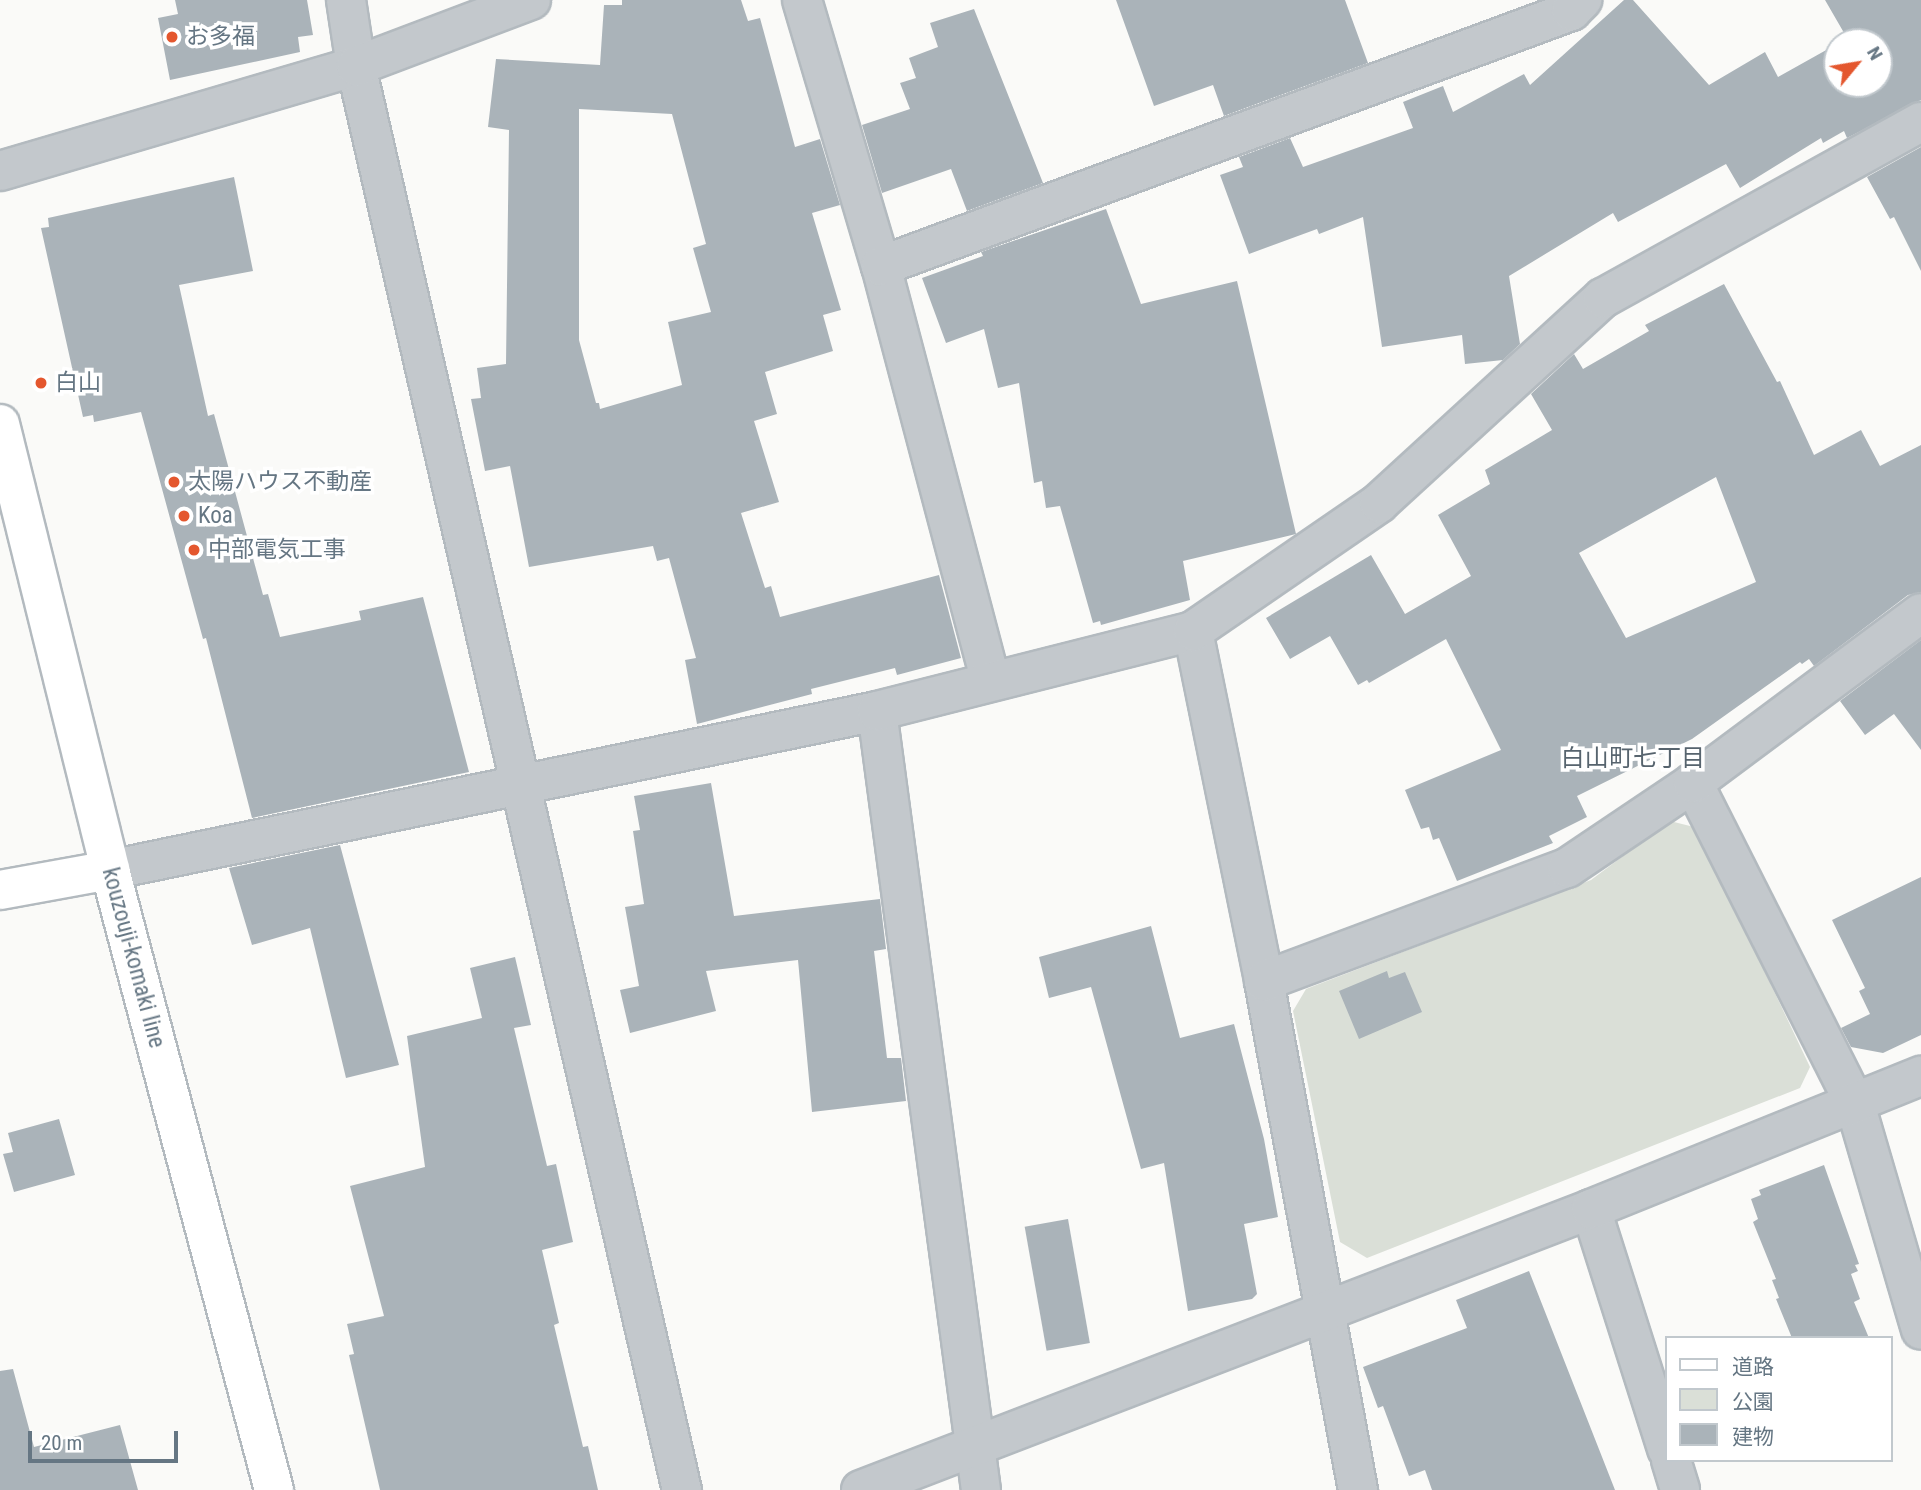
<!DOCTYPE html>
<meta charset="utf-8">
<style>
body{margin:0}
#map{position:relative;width:1921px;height:1490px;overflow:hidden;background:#fafaf8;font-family:"Roboto Condensed","Noto Sans JP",sans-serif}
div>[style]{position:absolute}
.green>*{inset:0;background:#dadfd7}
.building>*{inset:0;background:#aab3b9;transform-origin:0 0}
.roads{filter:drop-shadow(2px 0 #b3babf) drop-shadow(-2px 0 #b3babf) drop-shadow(0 2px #b3babf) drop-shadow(0 -2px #b3babf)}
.street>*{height:38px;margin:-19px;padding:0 19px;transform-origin:19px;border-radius:19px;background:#c3c8cc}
.secondary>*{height:38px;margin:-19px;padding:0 19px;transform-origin:19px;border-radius:19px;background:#fff}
.dots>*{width:19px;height:19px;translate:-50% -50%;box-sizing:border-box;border:4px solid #fff;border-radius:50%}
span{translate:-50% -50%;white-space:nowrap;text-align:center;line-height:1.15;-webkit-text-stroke:7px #fff;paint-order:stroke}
.poi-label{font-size:23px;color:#657683}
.left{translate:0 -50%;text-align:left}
.street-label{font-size:23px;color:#657683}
.neighbourhood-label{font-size:24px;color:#57646e}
.legend{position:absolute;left:1665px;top:1336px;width:228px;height:126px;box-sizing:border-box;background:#fff;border:2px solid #c1c8cd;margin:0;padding:9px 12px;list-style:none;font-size:21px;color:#657683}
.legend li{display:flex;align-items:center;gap:14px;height:35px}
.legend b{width:35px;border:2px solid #c1c8cd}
.north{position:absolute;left:1823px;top:28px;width:70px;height:70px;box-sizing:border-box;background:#fff;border:2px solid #c1c8cd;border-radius:50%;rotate:60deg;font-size:19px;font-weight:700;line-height:28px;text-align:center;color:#657683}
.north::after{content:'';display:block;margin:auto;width:24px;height:32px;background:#e4572e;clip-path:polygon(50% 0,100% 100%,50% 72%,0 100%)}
.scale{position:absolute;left:28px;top:1431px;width:150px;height:32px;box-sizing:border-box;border:4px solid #657683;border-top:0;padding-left:9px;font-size:21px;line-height:24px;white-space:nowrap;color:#657683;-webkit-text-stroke:5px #fff;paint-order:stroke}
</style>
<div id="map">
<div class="green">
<i style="clip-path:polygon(1670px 821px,1694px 827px,1755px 951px,1810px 1067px,1800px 1088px,1367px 1258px,1340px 1242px,1293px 1011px,1306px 989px,1591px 880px)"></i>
</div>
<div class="building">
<i style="clip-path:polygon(175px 0,307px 0,313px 35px,298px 37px,300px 52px,170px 80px,158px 18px,178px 14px)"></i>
<i style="clip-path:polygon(evenodd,622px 0,741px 0,748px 21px,760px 18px,795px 147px,820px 139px,840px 205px,812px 213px,841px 310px,823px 315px,833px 351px,765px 372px,777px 414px,754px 421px,779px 502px,741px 513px,765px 588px,771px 586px,780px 617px,939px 575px,961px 658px,897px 675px,895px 668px,811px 689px,812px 694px,697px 724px,685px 660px,696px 658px,669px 558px,657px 561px,653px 546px,529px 567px,510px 466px,485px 471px,471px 399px,481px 398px,477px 368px,506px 364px,509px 130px,488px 127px,496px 59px,600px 65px,604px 5px,622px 5px,622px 0,579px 109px,672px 114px,706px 244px,693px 248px,711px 312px,668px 322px,682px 385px,600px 409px,599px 403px,596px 403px,579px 340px,579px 109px)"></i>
<i style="clip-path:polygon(1116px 0,1345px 0,1368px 63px,1224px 116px,1213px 85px,1154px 106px)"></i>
<i style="clip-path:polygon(1624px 0,1633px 0,1709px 85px,1765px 52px,1778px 77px,1837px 44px,1837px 84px,1879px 84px,1879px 42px,1840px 42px,1847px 38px,1825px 0,1921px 0,1921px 100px,1847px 138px,1844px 131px,1823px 143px,1821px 138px,1740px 188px,1726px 164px,1618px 222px,1613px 213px,1509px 276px,1520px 344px,1503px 360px,1465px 364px,1462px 335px,1382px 347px,1363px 217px,1319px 234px,1317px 229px,1249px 254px,1220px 175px,1243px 167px,1239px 157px,1290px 138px,1303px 167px,1413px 128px,1403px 102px,1443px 86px,1453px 112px,1524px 74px,1530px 85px)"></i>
<i style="clip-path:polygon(974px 9px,1043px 183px,967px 211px,951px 169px,882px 193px,862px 125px,910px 109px,900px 83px,916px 78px,909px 58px,938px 47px,930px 23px)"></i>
<i style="clip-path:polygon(1921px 147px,1921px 271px,1894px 217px,1890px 219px,1867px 177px)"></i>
<i style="clip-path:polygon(234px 177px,253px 271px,179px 285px,208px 416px,214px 414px,263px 595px,268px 594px,280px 637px,361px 620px,359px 611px,423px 597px,469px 772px,252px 818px,206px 638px,203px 639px,141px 412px,94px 422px,93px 415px,83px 417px,41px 228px,49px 227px,48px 218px)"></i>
<i style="clip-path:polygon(1106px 209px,1141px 304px,1237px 281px,1296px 534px,1183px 561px,1190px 600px,1101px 625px,1100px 621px,1093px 623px,1060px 506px,1046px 508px,1042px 481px,1034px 483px,1019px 383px,998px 388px,984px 329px,946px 343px,922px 278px,983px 256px,981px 252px)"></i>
<i style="clip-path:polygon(evenodd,1724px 284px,1777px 382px,1780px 381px,1814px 455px,1861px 430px,1880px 466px,1921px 445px,1921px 592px,1908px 595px,1814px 666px,1809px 659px,1802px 664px,1800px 662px,1692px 739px,1577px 796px,1587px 817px,1549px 836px,1553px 843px,1457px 881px,1439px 838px,1433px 840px,1429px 827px,1421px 829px,1405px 790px,1501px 750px,1446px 639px,1369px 683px,1367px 680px,1358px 685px,1330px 636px,1290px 659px,1266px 618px,1371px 555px,1405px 614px,1471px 576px,1438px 515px,1490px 484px,1485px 470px,1552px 430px,1531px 394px,1574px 354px,1583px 369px,1649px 331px,1645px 325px,1724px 284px,1716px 477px,1756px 582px,1626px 638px,1579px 553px,1716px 477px)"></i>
<i style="clip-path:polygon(1921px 640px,1921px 750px,1894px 714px,1865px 735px,1840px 701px)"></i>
<i style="clip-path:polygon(711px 783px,734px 916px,880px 899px,886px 949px,874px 951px,887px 1058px,901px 1058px,906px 1101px,812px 1112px,798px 960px,706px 971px,716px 1011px,630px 1033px,620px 990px,639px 986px,625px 907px,644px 904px,633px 831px,640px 830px,634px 796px)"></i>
<i style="clip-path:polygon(340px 845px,399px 1065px,346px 1078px,310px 928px,252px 945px,229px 868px)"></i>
<i style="clip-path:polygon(1921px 877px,1921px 1035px,1883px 1053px,1851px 1047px,1841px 1028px,1870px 1014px,1859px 991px,1865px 988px,1832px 920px)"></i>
<i style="clip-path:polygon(1151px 926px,1180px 1038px,1234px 1024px,1264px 1139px,1278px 1217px,1244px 1224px,1257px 1294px,1252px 1299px,1188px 1311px,1164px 1163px,1141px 1169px,1091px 987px,1049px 998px,1039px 957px)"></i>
<i style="clip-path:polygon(515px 957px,531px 1025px,514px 1028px,547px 1166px,556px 1164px,573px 1242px,542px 1250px,559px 1323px,554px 1325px,583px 1447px,588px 1446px,598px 1490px,380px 1490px,349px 1355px,354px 1354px,347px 1324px,384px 1316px,350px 1186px,425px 1167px,407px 1036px,482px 1018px,470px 968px)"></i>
<i style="clip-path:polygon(1387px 971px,1389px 978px,1405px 972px,1422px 1012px,1359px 1039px,1339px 991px)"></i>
<i style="clip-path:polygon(59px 1119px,75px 1175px,14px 1192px,3px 1154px,13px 1152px,8px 1133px)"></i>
<i style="clip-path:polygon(1824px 1165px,1859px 1264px,1855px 1265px,1858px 1271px,1851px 1274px,1860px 1299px,1854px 1302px,1869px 1338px,1792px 1338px,1776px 1299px,1779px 1298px,1772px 1280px,1776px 1279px,1753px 1222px,1758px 1219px,1751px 1199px,1761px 1195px,1759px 1190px)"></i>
<i style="left:1068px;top:1219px;width:126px;height:44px;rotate:80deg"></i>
<i style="clip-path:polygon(1529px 1271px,1615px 1490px,1432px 1490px,1425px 1470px,1409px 1476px,1383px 1406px,1378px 1408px,1363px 1367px,1467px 1328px,1456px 1300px)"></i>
<i style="clip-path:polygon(13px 1369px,34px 1447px,120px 1425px,138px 1490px,0 1490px,0 1371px)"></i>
</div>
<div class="roads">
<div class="street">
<i style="left:346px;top:0;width:67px;rotate:81.4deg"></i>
<i style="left:356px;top:66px;width:1461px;rotate:77.11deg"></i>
<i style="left:802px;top:0;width:277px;rotate:73.5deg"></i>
<i style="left:881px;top:266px;width:429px;rotate:75.2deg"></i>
<i style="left:0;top:171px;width:371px;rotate:-16.4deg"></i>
<i style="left:356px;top:66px;width:187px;rotate:-20.7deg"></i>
<i style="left:881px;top:266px;width:736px;rotate:-20.28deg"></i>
<i style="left:1571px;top:11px;width:16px;rotate:-45deg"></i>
<i style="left:1193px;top:631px;width:357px;rotate:78.5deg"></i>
<i style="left:1264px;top:981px;width:518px;rotate:79.54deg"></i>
<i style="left:877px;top:711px;width:786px;rotate:82.4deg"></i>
<i style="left:1693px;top:783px;width:360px;rotate:63.2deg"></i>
<i style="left:1855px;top:1104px;width:235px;rotate:73.7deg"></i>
<i style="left:110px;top:870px;width:783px;rotate:-11.71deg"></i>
<i style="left:877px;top:711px;width:326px;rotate:-14.2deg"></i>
<i style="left:1193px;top:631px;width:226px;rotate:-34.5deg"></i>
<i style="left:1379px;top:503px;width:304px;rotate:-42.5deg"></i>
<i style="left:1603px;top:298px;width:363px;rotate:-29deg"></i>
<i style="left:1264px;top:981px;width:323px;rotate:-20.5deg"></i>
<i style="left:1567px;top:868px;width:152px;rotate:-34deg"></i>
<i style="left:1693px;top:783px;width:284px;rotate:-36.7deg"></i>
<i style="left:1591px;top:1209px;width:252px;rotate:72.4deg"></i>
<i style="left:1671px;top:1460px;width:31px;rotate:73deg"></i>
<i style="left:861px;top:1490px;width:782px;rotate:-21.05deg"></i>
<i style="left:1591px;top:1209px;width:356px;rotate:-22deg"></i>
</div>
<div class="secondary">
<i style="left:0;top:424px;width:459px;rotate:76.1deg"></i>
<i style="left:110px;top:870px;width:641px;rotate:75.18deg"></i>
<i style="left:0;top:890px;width:112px;rotate:-10.3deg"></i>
</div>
</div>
<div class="dots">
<i style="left:172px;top:37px;background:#e4572e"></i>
<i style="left:41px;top:383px;background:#e4572e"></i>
<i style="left:174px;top:482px;background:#e4572e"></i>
<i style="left:184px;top:516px;background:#e4572e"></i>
<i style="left:194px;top:550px;background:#e4572e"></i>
</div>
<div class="poi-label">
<span class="left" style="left:186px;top:37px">お多福</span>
<span class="left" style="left:55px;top:383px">白山</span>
<span class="left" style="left:188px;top:482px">太陽ハウス不動産</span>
<span class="left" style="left:198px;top:516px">Koa</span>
<span class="left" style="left:208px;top:550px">中部電気工事</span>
</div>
<div class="street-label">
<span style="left:133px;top:958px;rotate:75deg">kouzouji-komaki line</span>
</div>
<div class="neighbourhood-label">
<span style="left:1633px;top:759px">白山町七丁目</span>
</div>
<ul class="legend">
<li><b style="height:9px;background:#fff"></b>道路</li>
<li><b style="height:19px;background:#dadfd7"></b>公園</li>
<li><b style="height:19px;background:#aab3b9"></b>建物</li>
</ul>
<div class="north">N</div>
<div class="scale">20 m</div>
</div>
